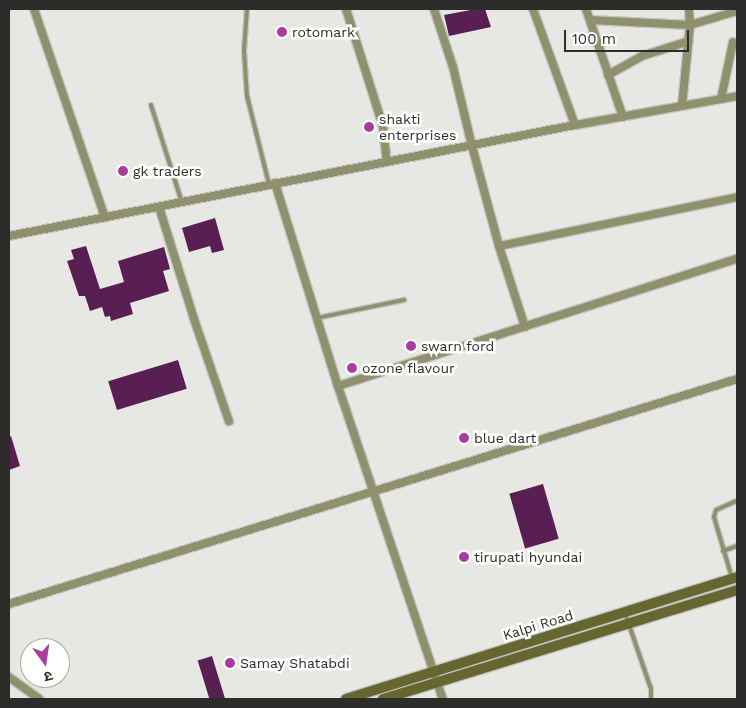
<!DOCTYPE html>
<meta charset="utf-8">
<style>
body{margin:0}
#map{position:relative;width:746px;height:708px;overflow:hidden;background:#e7e7e3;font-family:"Work Sans","Noto Sans Devanagari",sans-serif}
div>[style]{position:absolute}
.building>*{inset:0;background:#591f52;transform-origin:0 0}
.roads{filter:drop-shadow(1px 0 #c5c5c2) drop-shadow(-1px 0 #c5c5c2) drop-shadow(0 1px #c5c5c2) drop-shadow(0 -1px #c5c5c2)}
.service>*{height:4px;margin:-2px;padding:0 2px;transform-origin:2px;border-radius:2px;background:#8f906d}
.minor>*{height:8px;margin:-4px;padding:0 4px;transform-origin:4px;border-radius:4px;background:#8f906d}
.secondary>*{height:10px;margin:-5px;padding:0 5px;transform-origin:5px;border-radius:5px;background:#666630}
.dots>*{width:14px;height:14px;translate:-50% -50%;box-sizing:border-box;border:2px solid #fffffe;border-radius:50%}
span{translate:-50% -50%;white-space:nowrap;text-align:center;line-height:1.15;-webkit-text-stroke:5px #fffffe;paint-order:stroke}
.poi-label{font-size:14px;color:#2c2c2b}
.left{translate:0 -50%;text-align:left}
.street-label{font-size:14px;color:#2c2c2b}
.frame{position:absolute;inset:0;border:10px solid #2c2c2b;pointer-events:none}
.north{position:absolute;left:20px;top:638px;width:50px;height:50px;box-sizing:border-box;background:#fffffe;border:1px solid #ababaa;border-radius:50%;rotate:166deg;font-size:14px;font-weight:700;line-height:20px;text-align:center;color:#2c2c2b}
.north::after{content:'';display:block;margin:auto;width:18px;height:22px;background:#a93c9c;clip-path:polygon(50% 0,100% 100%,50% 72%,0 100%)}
.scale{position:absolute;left:564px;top:30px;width:125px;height:22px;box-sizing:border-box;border:2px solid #2c2c2b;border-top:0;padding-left:6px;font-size:15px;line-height:18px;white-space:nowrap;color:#2c2c2b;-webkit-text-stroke:4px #fffffe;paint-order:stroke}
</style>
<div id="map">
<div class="building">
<i style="clip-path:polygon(476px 9px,485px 9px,491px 27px,449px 36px,444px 15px)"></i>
<i style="clip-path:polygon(215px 218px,224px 250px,212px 253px,210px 246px,189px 252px,182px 228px)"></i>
<i style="clip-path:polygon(86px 246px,100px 289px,124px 282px,118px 261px,164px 247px,170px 269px,163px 271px,169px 291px,130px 303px,133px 314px,111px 321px,110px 316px,105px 317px,102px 307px,90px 311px,85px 296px,79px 296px,67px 261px,74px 259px,71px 250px)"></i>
<i style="left:178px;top:360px;width:30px;height:73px;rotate:73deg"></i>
<i style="clip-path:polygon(11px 436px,20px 466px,9px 470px,9px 437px)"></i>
<i style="left:543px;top:484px;width:57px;height:35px;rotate:74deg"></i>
<i style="left:212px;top:656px;width:45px;height:15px;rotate:73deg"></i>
</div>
<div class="roads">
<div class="service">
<i style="left:247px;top:9px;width:42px;rotate:94.1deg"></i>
<i style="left:244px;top:51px;width:45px;rotate:86.2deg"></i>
<i style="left:247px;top:96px;width:91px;rotate:76deg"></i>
<i style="left:151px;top:105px;width:103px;rotate:72.4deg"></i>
<i style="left:317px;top:318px;width:89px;rotate:-11.7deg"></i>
<i style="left:723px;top:551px;width:15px;rotate:-20deg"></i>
<i style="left:732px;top:578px;width:64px;rotate:-106.4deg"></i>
<i style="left:714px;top:517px;width:7px;rotate:-74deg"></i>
<i style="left:716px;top:510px;width:22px;rotate:-24deg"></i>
<i style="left:625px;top:613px;width:80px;rotate:71.1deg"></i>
<i style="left:651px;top:689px;width:10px;rotate:90deg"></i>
</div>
<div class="minor">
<i style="left:34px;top:9px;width:220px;rotate:71.2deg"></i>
<i style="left:346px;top:9px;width:123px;rotate:72.5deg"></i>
<i style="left:383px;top:126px;width:36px;rotate:84deg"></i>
<i style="left:434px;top:9px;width:61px;rotate:71.9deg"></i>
<i style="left:453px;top:67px;width:81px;rotate:76.5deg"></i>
<i style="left:472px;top:146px;width:104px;rotate:74.9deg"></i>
<i style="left:499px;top:246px;width:85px;rotate:72.2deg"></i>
<i style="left:533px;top:9px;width:123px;rotate:70.1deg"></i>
<i style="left:586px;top:9px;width:114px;rotate:71.1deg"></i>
<i style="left:590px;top:20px;width:100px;rotate:2.9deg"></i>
<i style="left:690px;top:25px;width:49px;rotate:-16.6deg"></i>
<i style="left:608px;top:75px;width:39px;rotate:-29deg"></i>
<i style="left:642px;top:56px;width:49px;rotate:-17.7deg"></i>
<i style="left:721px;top:99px;width:58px;rotate:-78.1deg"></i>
<i style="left:682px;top:106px;width:81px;rotate:-84.4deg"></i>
<i style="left:690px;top:25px;width:16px;rotate:-94deg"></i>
<i style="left:275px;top:183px;width:213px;rotate:72.8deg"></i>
<i style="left:338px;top:386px;width:330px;rotate:71.5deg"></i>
<i style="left:159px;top:207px;width:117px;rotate:72.6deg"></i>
<i style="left:194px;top:319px;width:108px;rotate:71.1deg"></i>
<i style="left:9px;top:236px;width:577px;rotate:-11.1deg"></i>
<i style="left:575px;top:125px;width:165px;rotate:-10.1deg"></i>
<i style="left:499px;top:246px;width:243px;rotate:-11.6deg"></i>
<i style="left:338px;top:386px;width:419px;rotate:-17.7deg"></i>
<i style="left:9px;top:604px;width:762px;rotate:-17.17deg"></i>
<i style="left:9px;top:677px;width:37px;rotate:36deg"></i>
</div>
<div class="secondary">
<i style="left:346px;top:699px;width:410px;rotate:-17.3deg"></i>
<i style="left:383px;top:699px;width:370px;rotate:-17.1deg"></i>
</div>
</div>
<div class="dots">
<i style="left:282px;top:32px;background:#a93c9c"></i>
<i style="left:369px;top:127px;background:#a93c9c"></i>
<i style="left:123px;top:171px;background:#a93c9c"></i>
<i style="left:411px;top:346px;background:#a93c9c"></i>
<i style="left:352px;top:368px;background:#a93c9c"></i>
<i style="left:464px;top:438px;background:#a93c9c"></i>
<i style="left:464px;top:557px;background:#a93c9c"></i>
<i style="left:230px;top:663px;background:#a93c9c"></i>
</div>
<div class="poi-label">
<span class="left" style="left:292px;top:32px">rotomark</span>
<span class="left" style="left:379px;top:127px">shakti<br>enterprises</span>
<span class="left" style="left:133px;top:171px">gk traders</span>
<span class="left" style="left:421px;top:346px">swarn ford</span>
<span class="left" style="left:362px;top:368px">ozone flavour</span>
<span class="left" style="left:474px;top:438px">blue dart</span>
<span class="left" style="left:474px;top:557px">tirupati hyundai</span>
<span class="left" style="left:240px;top:663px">Samay Shatabdi</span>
</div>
<div class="street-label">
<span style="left:538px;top:625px;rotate:-17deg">Kalpi Road</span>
</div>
<div class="frame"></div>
<div class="north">उ</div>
<div class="scale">100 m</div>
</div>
